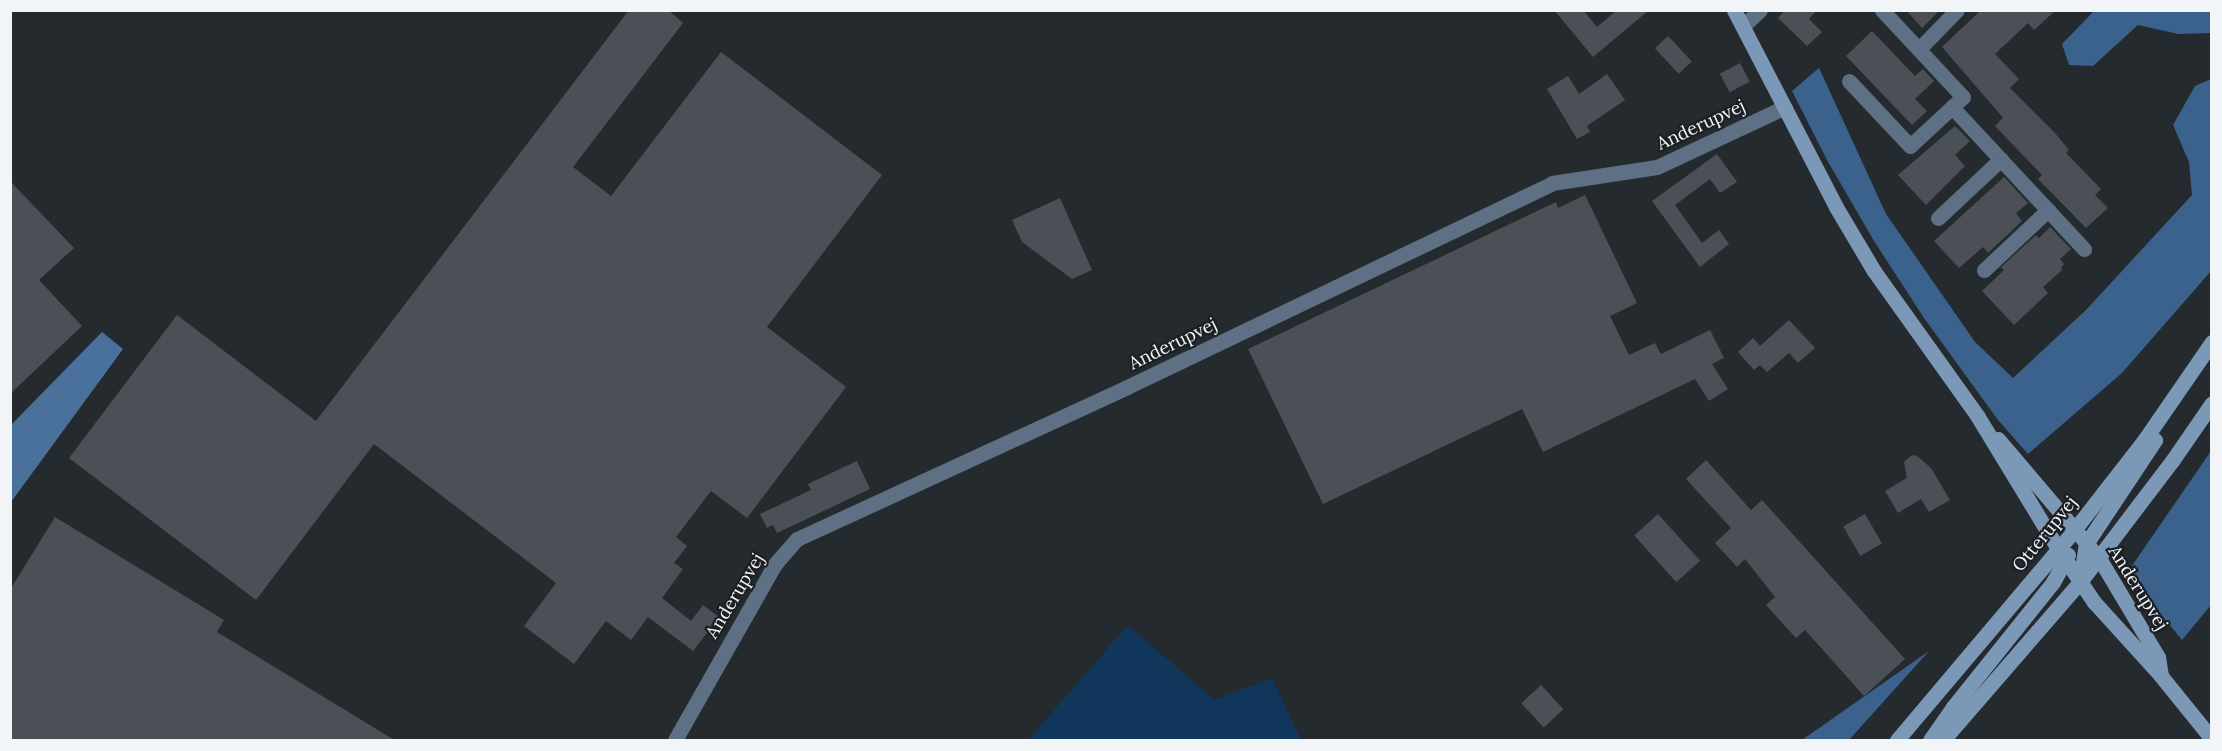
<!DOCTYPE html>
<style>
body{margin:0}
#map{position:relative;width:2222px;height:751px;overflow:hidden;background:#252a2f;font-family:Lora,serif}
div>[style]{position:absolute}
.green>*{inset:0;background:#11365b}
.forest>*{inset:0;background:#3a628d}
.water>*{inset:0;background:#49719c}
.building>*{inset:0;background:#4b5056;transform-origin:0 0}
.street>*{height:15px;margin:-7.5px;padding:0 7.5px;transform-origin:7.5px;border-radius:7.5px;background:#5e7083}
.secondary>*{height:15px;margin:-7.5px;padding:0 7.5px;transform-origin:7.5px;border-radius:7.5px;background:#7b98b6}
span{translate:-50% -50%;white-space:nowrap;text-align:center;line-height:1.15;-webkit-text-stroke:4.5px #1c2025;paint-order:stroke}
.street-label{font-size:18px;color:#f2f5f8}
.frame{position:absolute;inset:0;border:12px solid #f2f5f8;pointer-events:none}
</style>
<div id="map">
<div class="green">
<i style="clip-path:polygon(1128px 625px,1214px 700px,1272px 678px,1301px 740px,1028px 740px)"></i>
</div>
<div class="forest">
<i style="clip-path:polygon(2094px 11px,2211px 11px,2211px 33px,2178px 34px,2138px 25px,2093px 66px,2069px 65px,2062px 44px)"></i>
<i style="clip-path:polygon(1819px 68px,1886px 214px,1975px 342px,2013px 378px,2086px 310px,2192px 195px,2189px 162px,2173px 125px,2195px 86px,2211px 79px,2211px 271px,2122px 373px,2028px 454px,1998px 420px,1924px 318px,1874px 241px,1827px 160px,1792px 91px)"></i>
<i style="clip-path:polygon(2211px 451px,2211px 605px,2182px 640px,2127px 573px)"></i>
<i style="clip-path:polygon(1929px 651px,1849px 740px,1802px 740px)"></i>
</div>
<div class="water">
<i style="clip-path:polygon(102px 332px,123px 349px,11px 502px,11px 425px)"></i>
</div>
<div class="building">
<i style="clip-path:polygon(629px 10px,668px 10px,683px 23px,573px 167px,611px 196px,721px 52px,882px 175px,767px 327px,846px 387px,747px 518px,711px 491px,676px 537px,687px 546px,674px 563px,683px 569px,662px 598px,691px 621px,703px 605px,719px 617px,693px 651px,648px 617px,631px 640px,606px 621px,574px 664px,524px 626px,556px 583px,374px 444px,256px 600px,69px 458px,177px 315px,316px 421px)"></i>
<i style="clip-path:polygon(1554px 10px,1583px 10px,1597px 27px,1617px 10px,1649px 10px,1593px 57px)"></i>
<i style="clip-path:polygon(1785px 10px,1817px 10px,1809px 19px,1822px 32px,1807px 46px,1778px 18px)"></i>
<i style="clip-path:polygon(1906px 10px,1940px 10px,1922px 28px)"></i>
<i style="clip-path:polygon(1981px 10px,2056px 10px,2034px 30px,2028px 23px,1995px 54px,2019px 79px,2010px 88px,2055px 133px,2069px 150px,2066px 153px,2101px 189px,2095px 195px,2108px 208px,2086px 228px,2038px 179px,2042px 175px,1995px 126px,2003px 118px,1999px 113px,1942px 47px)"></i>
<i style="clip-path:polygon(1872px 31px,1915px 76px,1923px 69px,1934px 81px,1915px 99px,1927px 111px,1912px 125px,1846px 56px)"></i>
<i style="left:1668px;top:36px;width:35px;height:18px;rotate:47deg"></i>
<i style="left:1740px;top:63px;width:21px;height:23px;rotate:62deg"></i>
<i style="clip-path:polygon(1607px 74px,1625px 100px,1587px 126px,1590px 132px,1577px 139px,1547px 89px,1568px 76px,1579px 94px)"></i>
<i style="clip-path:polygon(1955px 126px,1970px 141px,1955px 155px,1965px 166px,1926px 205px,1898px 175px)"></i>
<i style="clip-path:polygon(1717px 154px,1737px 182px,1720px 193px,1710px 179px,1675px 205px,1702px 243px,1719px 230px,1729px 244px,1700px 267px,1652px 201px)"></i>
<i style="clip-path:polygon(2004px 177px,2028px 203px,2016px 213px,2022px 221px,1988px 253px,1983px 247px,1959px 268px,1934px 241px)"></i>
<i style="clip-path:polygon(10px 181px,74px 248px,39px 280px,82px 326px,10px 394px)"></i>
<i style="clip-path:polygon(1585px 195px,1637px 303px,1610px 316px,1629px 355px,1655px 343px,1661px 354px,1710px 330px,1724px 358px,1712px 364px,1728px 389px,1709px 401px,1695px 379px,1543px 452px,1522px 409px,1323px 504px,1248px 349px,1556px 202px,1558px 208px)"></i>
<i style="clip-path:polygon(1060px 198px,1092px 270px,1072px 279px,1022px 242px,1012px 220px)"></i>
<i style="clip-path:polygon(2050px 227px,2071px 249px,2060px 259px,2064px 264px,2061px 268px,2062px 270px,2043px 287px,2048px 293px,2014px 325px,1982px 291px,2004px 270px,2001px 267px,2036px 235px,2039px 238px)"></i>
<i style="clip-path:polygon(1789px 320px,1815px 348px,1798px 363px,1789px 353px,1767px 372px,1760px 365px,1754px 370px,1738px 352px,1753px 338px,1760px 346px)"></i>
<i style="clip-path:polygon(1912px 455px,1917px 456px,1931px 468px,1950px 500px,1929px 512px,1921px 499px,1898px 513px,1885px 491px,1907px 478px,1904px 462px)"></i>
<i style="clip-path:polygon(1706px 460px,1751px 510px,1762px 500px,1905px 659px,1864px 696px,1805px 630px,1796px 638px,1766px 605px,1775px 597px,1745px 559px,1737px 567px,1715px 543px,1731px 528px,1686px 479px)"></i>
<i style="clip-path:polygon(857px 461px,870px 489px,777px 533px,773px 525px,767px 528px,760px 514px,811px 490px,808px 484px)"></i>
<i style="left:1658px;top:514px;width:63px;height:32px;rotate:48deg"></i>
<i style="left:1865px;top:514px;width:34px;height:25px;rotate:60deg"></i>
<i style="clip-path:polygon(55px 517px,224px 620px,217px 632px,396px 741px,10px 741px,10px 590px)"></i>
<i style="left:1541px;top:685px;width:33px;height:27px;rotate:47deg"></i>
</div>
<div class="street">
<i style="left:1743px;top:26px;width:23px;rotate:-43deg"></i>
<i style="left:1919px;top:49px;width:54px;rotate:-45.7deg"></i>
<i style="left:1849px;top:81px;width:89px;rotate:46.8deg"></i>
<i style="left:1910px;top:146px;width:72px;rotate:-42.8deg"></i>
<i style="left:1963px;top:97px;width:119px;rotate:-133deg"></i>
<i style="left:1952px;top:107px;width:194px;rotate:47.1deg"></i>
<i style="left:1938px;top:218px;width:86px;rotate:-43.1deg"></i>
<i style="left:1984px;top:270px;width:88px;rotate:-43.2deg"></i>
<i style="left:675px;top:740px;width:202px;rotate:-60.4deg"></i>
<i style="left:775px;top:564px;width:33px;rotate:-49deg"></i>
<i style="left:797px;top:539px;width:361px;rotate:-24.7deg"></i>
<i style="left:1125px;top:388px;width:474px;rotate:-25.6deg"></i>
<i style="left:1552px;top:183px;width:106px;rotate:-8.7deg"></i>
<i style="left:1657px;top:167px;width:141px;rotate:-25.1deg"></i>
</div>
<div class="secondary">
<i style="left:1734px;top:10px;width:222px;rotate:62.6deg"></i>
<i style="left:1836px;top:207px;width:74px;rotate:59.3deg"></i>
<i style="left:1874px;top:271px;width:179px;rotate:54.5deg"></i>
<i style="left:1978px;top:417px;width:156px;rotate:58.7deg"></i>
<i style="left:2059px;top:550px;width:63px;rotate:56.1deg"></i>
<i style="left:2094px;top:602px;width:100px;rotate:47.8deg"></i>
<i style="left:2161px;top:676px;width:81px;rotate:51deg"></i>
<i style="left:1998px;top:439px;width:156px;rotate:49.7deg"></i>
<i style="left:2099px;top:558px;width:115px;rotate:59.2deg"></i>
<i style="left:2158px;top:657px;width:19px;rotate:81deg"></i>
<i style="left:2080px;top:581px;width:37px;rotate:-81deg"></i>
<i style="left:2086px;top:544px;width:125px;rotate:-56.4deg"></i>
<i style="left:1897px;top:740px;width:276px;rotate:-49.8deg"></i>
<i style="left:2075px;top:529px;width:114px;rotate:-52.1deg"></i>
<i style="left:2145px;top:439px;width:118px;rotate:-55.4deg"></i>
<i style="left:1930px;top:740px;width:40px;rotate:-55.1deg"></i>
<i style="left:1953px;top:707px;width:160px;rotate:-51.3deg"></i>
<i style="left:2053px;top:582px;width:31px;rotate:-61deg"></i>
<i style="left:1943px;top:740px;width:209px;rotate:-49.1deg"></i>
<i style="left:2080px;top:582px;width:152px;rotate:-52.8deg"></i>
<i style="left:2172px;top:461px;width:70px;rotate:-55.4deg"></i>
</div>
<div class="street-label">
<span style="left:1701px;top:125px;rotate:-25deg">Anderupvej</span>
<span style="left:1173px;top:344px;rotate:-26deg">Anderupvej</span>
<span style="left:2045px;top:534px;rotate:-51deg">Otterupvej</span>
<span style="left:2138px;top:588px;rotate:58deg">Anderupvej</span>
<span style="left:735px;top:596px;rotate:-59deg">Anderupvej</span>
</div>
<div class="frame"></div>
</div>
